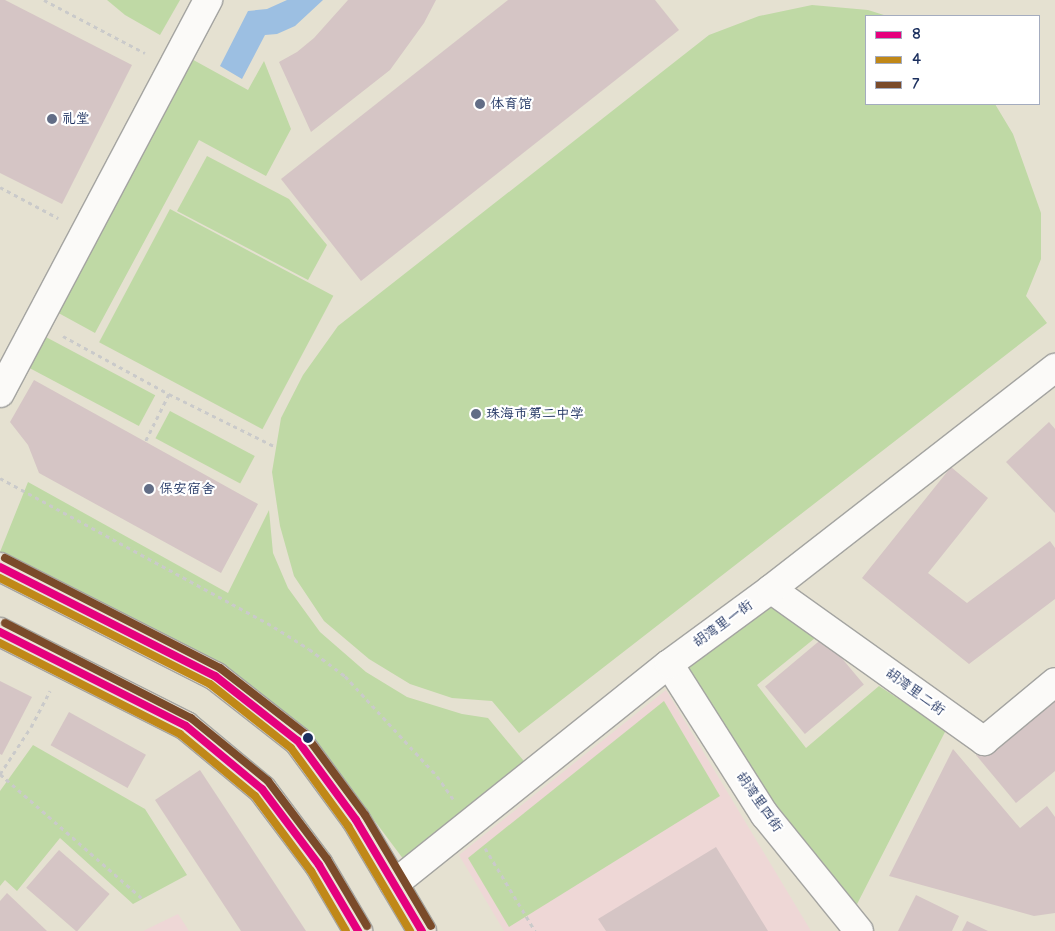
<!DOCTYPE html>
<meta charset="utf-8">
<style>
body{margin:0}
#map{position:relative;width:1055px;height:931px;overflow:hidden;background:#e5e1d1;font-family:"Balsamiq Sans","LXGW WenKai TC",sans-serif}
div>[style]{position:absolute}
.built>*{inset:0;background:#eed7d6}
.green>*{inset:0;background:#bfd9a5;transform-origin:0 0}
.water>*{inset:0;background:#9cbfe2}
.building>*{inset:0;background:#d5c5c5;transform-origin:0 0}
.path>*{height:3px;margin-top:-1.5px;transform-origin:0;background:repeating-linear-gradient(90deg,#cacaca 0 4px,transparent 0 8px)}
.roads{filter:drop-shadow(1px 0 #a4a4a1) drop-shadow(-1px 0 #a4a4a1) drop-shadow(0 1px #a4a4a1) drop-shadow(0 -1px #a4a4a1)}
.minor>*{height:28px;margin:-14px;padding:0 14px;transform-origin:14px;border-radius:14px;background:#fbfaf8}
.major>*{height:28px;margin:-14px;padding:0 14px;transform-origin:14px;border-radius:14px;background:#eae3d7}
.bus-1>*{height:8px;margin:-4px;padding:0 4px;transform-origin:4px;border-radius:4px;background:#e5007d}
.bus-2>*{height:8px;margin:-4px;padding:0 4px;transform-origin:4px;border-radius:4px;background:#c08818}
.bus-3>*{height:8px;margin:-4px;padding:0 4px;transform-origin:4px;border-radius:4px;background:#7a4b2a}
.dots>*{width:14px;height:14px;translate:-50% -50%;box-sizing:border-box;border:2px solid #fff;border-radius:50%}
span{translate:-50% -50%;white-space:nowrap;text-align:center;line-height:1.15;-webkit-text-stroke:4.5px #fff;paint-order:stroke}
.poi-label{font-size:14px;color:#1b2f5e}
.left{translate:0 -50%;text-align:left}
.street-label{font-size:14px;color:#1b2f5e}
.legend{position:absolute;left:865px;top:15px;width:175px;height:90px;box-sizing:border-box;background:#fff;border:1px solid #a4acbf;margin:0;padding:6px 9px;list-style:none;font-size:15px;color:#1b2f5e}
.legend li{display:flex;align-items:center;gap:10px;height:25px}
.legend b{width:25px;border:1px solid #a4acbf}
</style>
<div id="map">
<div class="built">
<i style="clip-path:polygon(666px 690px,811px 931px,504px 931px,459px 855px)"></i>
<i style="clip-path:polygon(178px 914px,189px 931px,143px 931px)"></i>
</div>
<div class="green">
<i style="clip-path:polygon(107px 0,180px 0,160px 35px,125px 15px)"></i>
<i style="clip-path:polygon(812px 5px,868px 10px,887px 16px,866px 16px,866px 104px,995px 104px,1013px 134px,1041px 213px,1041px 259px,1026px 296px,1047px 323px,519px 733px,492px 701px,452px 698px,410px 684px,369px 659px,324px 621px,294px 576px,280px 526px,272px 472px,281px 418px,303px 375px,338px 326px,709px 35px,759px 16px)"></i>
<i style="clip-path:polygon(188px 57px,248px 90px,264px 61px,291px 129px,266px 176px,199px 140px,95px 333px,53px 310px)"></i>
<i style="clip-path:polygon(207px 156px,289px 199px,327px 245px,308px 280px,177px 211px)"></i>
<i style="left:170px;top:209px;width:185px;height:151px;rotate:28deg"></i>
<i style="left:44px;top:336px;width:126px;height:35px;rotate:28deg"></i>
<i style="left:170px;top:411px;width:96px;height:31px;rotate:28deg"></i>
<i style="clip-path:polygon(28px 482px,228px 593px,269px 510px,273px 553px,288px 588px,320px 632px,366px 672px,407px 697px,462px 714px,488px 718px,528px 766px,404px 860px,311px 736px,212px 659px,0 552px)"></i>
<i style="clip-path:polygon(771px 598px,820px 634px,757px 685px,806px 748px,879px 686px,946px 730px,853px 912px,773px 811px,677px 665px)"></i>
<i style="clip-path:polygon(664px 701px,720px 796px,509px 927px,468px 858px)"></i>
<i style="clip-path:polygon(33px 745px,145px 809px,187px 875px,133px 904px,60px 838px,17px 891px,5px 880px,0 886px,0 791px)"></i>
</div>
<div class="water">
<i style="clip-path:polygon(287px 0,323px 0,295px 26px,277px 34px,265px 35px,242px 79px,220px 66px,248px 11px,267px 9px)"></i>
</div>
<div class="building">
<i style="clip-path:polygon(0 0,5px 0,132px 65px,62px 204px,0 173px)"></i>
<i style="clip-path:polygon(348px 0,436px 0,424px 23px,390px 70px,311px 132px,279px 62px,297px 52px,314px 38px)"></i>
<i style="clip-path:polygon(508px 0,655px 0,679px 30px,361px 281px,281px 179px)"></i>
<i style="clip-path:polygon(34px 380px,258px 504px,221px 573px,39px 473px,28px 445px,10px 422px)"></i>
<i style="clip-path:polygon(1049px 422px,1055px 429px,1055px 513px,1006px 462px)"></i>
<i style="clip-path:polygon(951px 467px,988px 498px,928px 573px,967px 603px,1050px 541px,1055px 548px,1055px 599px,969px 664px,862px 578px)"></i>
<i style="left:824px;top:637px;width:62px;height:77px;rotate:50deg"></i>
<i style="clip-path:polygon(0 681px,32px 697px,2px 755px,0 754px)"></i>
<i style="clip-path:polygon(1055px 691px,1055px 771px,1016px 803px,976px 755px)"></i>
<i style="left:69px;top:712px;width:88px;height:38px;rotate:29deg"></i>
<i style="clip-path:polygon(953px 749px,1020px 828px,1047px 806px,1055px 817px,1055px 913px,1034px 916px,889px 876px)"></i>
<i style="clip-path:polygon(200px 770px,306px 931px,241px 931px,155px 800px)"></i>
<i style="clip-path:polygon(716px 847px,768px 931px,606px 931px,598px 919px)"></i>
<i style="left:59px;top:850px;width:67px;height:50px;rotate:41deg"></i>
<i style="clip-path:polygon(7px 893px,47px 931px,0 931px,0 901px)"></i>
<i style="clip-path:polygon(916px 895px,959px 916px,952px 931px,898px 931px)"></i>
<i style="clip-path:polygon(967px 921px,988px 931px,962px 931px)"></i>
</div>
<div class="path">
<i style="left:44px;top:0;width:114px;rotate:27.7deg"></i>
<i style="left:0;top:187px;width:66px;rotate:28.1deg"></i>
<i style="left:63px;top:336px;width:121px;rotate:28.7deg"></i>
<i style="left:169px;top:394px;width:54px;rotate:116.6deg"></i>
<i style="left:169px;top:394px;width:119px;rotate:26.4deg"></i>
<i style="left:0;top:478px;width:312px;rotate:28.5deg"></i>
<i style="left:274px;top:627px;width:41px;rotate:32.2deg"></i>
<i style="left:309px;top:649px;width:45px;rotate:36.9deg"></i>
<i style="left:345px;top:676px;width:136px;rotate:47.4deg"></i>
<i style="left:437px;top:776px;width:28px;rotate:55deg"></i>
<i style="left:0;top:774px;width:190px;rotate:41.2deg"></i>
<i style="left:0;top:774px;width:56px;rotate:-56.6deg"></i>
<i style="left:31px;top:727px;width:41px;rotate:-62.2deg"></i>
<i style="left:485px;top:848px;width:97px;rotate:58.9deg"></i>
</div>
<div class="roads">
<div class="minor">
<i style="left:0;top:393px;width:445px;rotate:-62.1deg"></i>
<i style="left:771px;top:589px;width:262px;rotate:35.5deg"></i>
<i style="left:984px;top:741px;width:92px;rotate:-39.7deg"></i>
<i style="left:669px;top:664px;width:179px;rotate:57.6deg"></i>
<i style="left:765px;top:815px;width:149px;rotate:51deg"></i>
<i style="left:394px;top:884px;width:352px;rotate:-38.7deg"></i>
<i style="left:669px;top:664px;width:127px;rotate:-36.3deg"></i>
<i style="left:771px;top:589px;width:360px;rotate:-37.9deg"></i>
</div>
<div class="major">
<i style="left:0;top:567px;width:241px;rotate:26.9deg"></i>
<i style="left:215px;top:676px;width:105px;rotate:38.1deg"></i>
<i style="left:298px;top:741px;width:98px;rotate:53.7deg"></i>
<i style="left:356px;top:820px;width:129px;rotate:59.3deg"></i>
<i style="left:0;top:632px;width:208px;rotate:26.8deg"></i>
<i style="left:186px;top:726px;width:99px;rotate:39.7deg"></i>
<i style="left:262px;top:789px;width:95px;rotate:53.1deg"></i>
<i style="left:319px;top:865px;width:77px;rotate:59.4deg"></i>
</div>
</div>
<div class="bus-1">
<i style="left:0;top:567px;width:241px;rotate:26.9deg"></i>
<i style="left:215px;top:676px;width:105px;rotate:38.1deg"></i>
<i style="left:298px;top:741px;width:98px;rotate:53.7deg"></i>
<i style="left:356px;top:820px;width:129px;rotate:59.3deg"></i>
<i style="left:0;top:632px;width:208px;rotate:26.8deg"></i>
<i style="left:186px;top:726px;width:99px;rotate:39.7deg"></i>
<i style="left:262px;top:789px;width:95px;rotate:53.1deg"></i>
<i style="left:319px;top:865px;width:77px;rotate:59.4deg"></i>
</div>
<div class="bus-2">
<i style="left:0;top:578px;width:235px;rotate:26.8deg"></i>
<i style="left:210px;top:684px;width:103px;rotate:38.3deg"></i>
<i style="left:291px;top:748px;width:97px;rotate:53.8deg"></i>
<i style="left:348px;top:826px;width:122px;rotate:59.4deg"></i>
<i style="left:0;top:643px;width:202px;rotate:26.8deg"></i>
<i style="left:180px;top:734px;width:97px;rotate:39.6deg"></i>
<i style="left:255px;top:796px;width:94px;rotate:53.3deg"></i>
<i style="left:311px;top:871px;width:69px;rotate:59.7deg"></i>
</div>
<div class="bus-3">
<i style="left:5px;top:558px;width:242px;rotate:27.1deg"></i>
<i style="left:220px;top:668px;width:108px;rotate:37.8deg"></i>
<i style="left:305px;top:734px;width:101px;rotate:53.5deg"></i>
<i style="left:365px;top:815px;width:129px;rotate:59.3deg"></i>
<i style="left:5px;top:623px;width:209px;rotate:27.1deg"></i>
<i style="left:191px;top:718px;width:99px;rotate:39.3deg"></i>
<i style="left:268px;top:781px;width:98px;rotate:52.9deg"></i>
<i style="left:327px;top:859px;width:78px;rotate:59.2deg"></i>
</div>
<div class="dots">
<i style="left:480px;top:104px;background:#626d86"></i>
<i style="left:52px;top:119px;background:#626d86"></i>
<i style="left:476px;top:414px;background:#626d86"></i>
<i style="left:149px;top:489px;background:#626d86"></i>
<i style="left:308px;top:738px;background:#1b2f5e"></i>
</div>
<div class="poi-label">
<span class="left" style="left:490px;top:104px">体育馆</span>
<span class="left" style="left:62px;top:119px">礼堂</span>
<span class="left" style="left:486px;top:414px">珠海市第二中学</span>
<span class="left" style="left:159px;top:489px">保安宿舍</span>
</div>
<div class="street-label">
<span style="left:723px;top:624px;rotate:-36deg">胡湾里一街</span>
<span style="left:915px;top:692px;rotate:36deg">胡湾里二街</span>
<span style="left:759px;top:802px;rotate:55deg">胡湾里四街</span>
</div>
<ul class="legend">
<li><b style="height:6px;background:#e5007d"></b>8</li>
<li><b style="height:6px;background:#c08818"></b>4</li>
<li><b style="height:6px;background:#7a4b2a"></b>7</li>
</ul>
</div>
